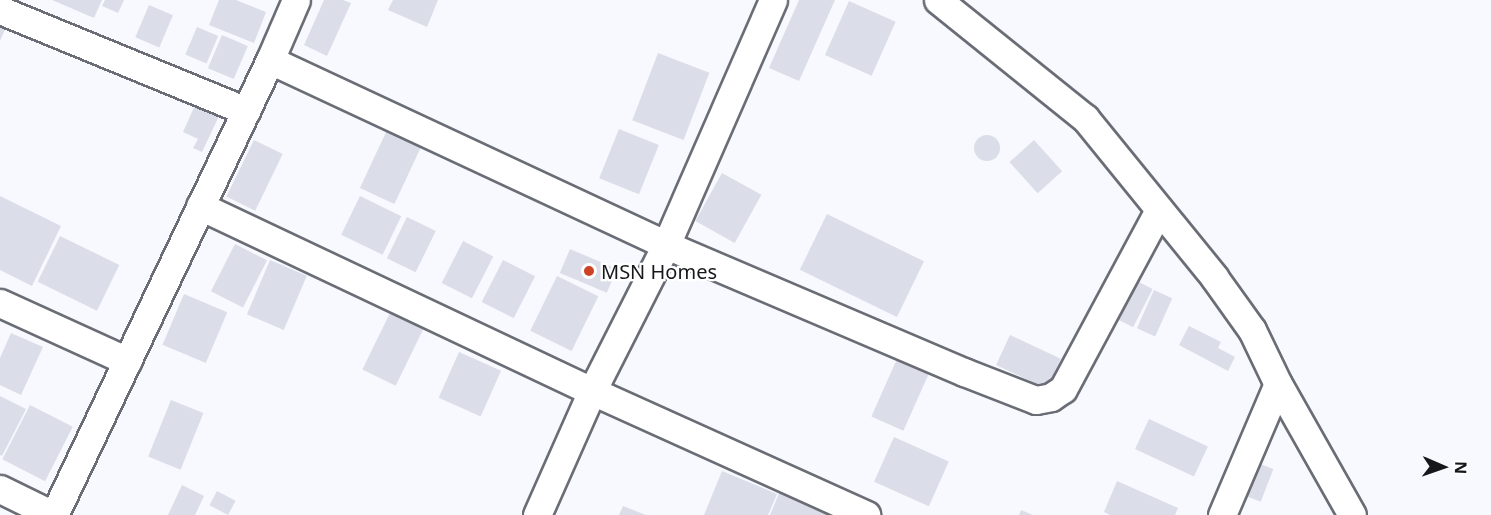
<!DOCTYPE html>
<style>
body{margin:0}
#map{position:relative;width:1491px;height:515px;overflow:hidden;background:#f7f9ff;font-family:"Noto Sans",sans-serif}
div>[style]{position:absolute}
.building>*{inset:0;background:#dbdee8;transform-origin:0 0}
.round{border-radius:50%}
.roads{filter:drop-shadow(2px 0 #6a6d75) drop-shadow(-2px 0 #6a6d75) drop-shadow(0 2px #6a6d75) drop-shadow(0 -2px #6a6d75)}
.minor>*{height:27px;margin:-13.5px;padding:0 13.5px;transform-origin:13.5px;border-radius:13.5px;background:#fff}
.dots>*{width:16px;height:16px;translate:-50% -50%;box-sizing:border-box;border:3px solid #fff;border-radius:50%}
span{translate:-50% -50%;white-space:nowrap;text-align:center;line-height:1.15;-webkit-text-stroke:4.5px #fff;paint-order:stroke}
.poi-label{font-size:20px;color:#16171a}
.left{translate:0 -50%;text-align:left}
.north{position:absolute;left:1413px;top:437px;width:60px;height:60px;-webkit-text-stroke:4px #fff;paint-order:stroke;rotate:92deg;font-size:16px;font-weight:700;line-height:24px;text-align:center;color:#16171a}
.north::after{content:'';display:block;margin:auto;width:21px;height:27px;background:#16171a;clip-path:polygon(50% 0,100% 100%,50% 72%,0 100%)}
</style>
<div id="map">
<div class="building">
<i style="clip-path:polygon(52px 0,102px 0,94px 18px)"></i>
<i style="clip-path:polygon(105px 0,124px 0,118px 13px,102px 6px)"></i>
<i style="clip-path:polygon(219px 0,236px 0,266px 12px,254px 43px,209px 25px)"></i>
<i style="clip-path:polygon(324px 0,343px 0,351px 3px,327px 56px,304px 45px)"></i>
<i style="clip-path:polygon(393px 0,438px 0,427px 27px,388px 10px)"></i>
<i style="clip-path:polygon(799px 0,835px 0,799px 81px,769px 68px)"></i>
<i style="left:849px;top:1px;width:51px;height:59px;rotate:24deg"></i>
<i style="left:149px;top:5px;width:26px;height:35px;rotate:23deg"></i>
<i style="clip-path:polygon(0 24px,6px 27px,0 41px)"></i>
<i style="left:197px;top:27px;width:23px;height:30px;rotate:23deg"></i>
<i style="left:222px;top:35px;width:28px;height:36px;rotate:23deg"></i>
<i style="left:658px;top:53px;width:55px;height:72px;rotate:21deg"></i>
<i style="clip-path:polygon(196px 103px,220px 114px,202px 152px,193px 148px,198px 139px,183px 132px)"></i>
<i style="left:619px;top:129px;width:43px;height:53px;rotate:22deg"></i>
<i style="left:387px;top:130px;width:38px;height:64px;rotate:25deg"></i>
<i class="round" style="left:974px;top:135px;width:26px;height:26px"></i>
<i style="left:254px;top:140px;width:32px;height:63px;rotate:26deg"></i>
<i style="left:1034px;top:140px;width:42px;height:33px;rotate:48deg"></i>
<i style="left:722px;top:173px;width:45px;height:55px;rotate:29deg"></i>
<i style="clip-path:polygon(0 196px,61px 226px,32px 286px,0 270px)"></i>
<i style="left:360px;top:196px;width:46px;height:43px;rotate:26deg"></i>
<i style="left:827px;top:214px;width:108px;height:62px;rotate:26deg"></i>
<i style="left:407px;top:217px;width:32px;height:46px;rotate:26deg"></i>
<i style="left:60px;top:236px;width:66px;height:51px;rotate:26deg"></i>
<i style="left:463px;top:241px;width:34px;height:47px;rotate:27deg"></i>
<i style="left:235px;top:244px;width:36px;height:53px;rotate:27deg"></i>
<i style="left:570px;top:249px;width:51px;height:26px;rotate:23deg"></i>
<i style="left:270px;top:260px;width:40px;height:59px;rotate:23deg"></i>
<i style="left:503px;top:260px;width:36px;height:47px;rotate:27deg"></i>
<i style="left:557px;top:276px;width:46px;height:61px;rotate:26deg"></i>
<i style="left:1133px;top:279px;width:22px;height:43px;rotate:27deg"></i>
<i style="left:1154px;top:290px;width:20px;height:42px;rotate:24deg"></i>
<i style="left:184px;top:294px;width:47px;height:55px;rotate:23deg"></i>
<i style="left:390px;top:313px;width:37px;height:63px;rotate:26deg"></i>
<i style="clip-path:polygon(1189px 326px,1221px 342px,1218px 348px,1235px 357px,1228px 371px,1179px 345px)"></i>
<i style="clip-path:polygon(11px 333px,43px 347px,21px 395px,0 385px,0 358px)"></i>
<i style="left:1010px;top:335px;width:56px;height:33px;rotate:25deg"></i>
<i style="left:459px;top:352px;width:46px;height:50px;rotate:24deg"></i>
<i style="left:897px;top:359px;width:35px;height:63px;rotate:24deg"></i>
<i style="clip-path:polygon(0 396px,26px 409px,2px 456px,0 455px)"></i>
<i style="left:171px;top:400px;width:35px;height:61px;rotate:22deg"></i>
<i style="left:30px;top:405px;width:48px;height:61px;rotate:27deg"></i>
<i style="left:1149px;top:419px;width:65px;height:33px;rotate:25deg"></i>
<i style="left:894px;top:437px;width:60px;height:49px;rotate:24deg"></i>
<i style="left:1250px;top:460px;width:25px;height:35px;rotate:21deg"></i>
<i style="clip-path:polygon(722px 471px,777px 494px,768px 515px,704px 515px)"></i>
<i style="clip-path:polygon(1117px 481px,1178px 508px,1175px 515px,1110px 515px,1104px 512px)"></i>
<i style="clip-path:polygon(182px 485px,204px 496px,195px 515px,168px 515px)"></i>
<i style="left:217px;top:491px;width:21px;height:16px;rotate:28deg"></i>
<i style="clip-path:polygon(780px 491px,835px 515px,770px 515px)"></i>
<i style="clip-path:polygon(623px 506px,646px 515px,619px 515px)"></i>
<i style="clip-path:polygon(1021px 510px,1033px 515px,1019px 515px)"></i>
</div>
<div class="roads">
<div class="minor">
<i style="left:938px;top:0;width:189px;rotate:38.8deg"></i>
<i style="left:1085px;top:118px;width:205px;rotate:50.9deg"></i>
<i style="left:1214px;top:277px;width:65px;rotate:54.4deg"></i>
<i style="left:1252px;top:330px;width:60px;rotate:64.3deg"></i>
<i style="left:1278px;top:384px;width:150px;rotate:60.5deg"></i>
<i style="left:0;top:10px;width:266px;rotate:22.3deg"></i>
<i style="left:270px;top:60px;width:437px;rotate:25deg"></i>
<i style="left:666px;top:245px;width:324px;rotate:23.1deg"></i>
<i style="left:964px;top:372px;width:77px;rotate:21.3deg"></i>
<i style="left:1036px;top:400px;width:15px;rotate:-11deg"></i>
<i style="left:1051px;top:397px;width:14px;rotate:-34deg"></i>
<i style="left:1063px;top:389px;width:203px;rotate:-61.8deg"></i>
<i style="left:200px;top:206px;width:433px;rotate:25.3deg"></i>
<i style="left:592px;top:391px;width:301px;rotate:24.3deg"></i>
<i style="left:0;top:303px;width:140px;rotate:24.5deg"></i>
<i style="left:0;top:489px;width:59px;rotate:26.1deg"></i>
<i style="left:54px;top:515px;width:504px;rotate:-64.61deg"></i>
<i style="left:270px;top:60px;width:65px;rotate:-66.6deg"></i>
<i style="left:537px;top:515px;width:136px;rotate:-66.1deg"></i>
<i style="left:592px;top:391px;width:164px;rotate:-63.1deg"></i>
<i style="left:666px;top:245px;width:267px;rotate:-66.4deg"></i>
<i style="left:1222px;top:515px;width:142px;rotate:-66.9deg"></i>
</div>
</div>
<div class="dots">
<i style="left:589px;top:271px;background:#cd4225"></i>
</div>
<div class="poi-label">
<span class="left" style="left:601px;top:271px">MSN Homes</span>
</div>
<div class="north">N</div>
</div>
